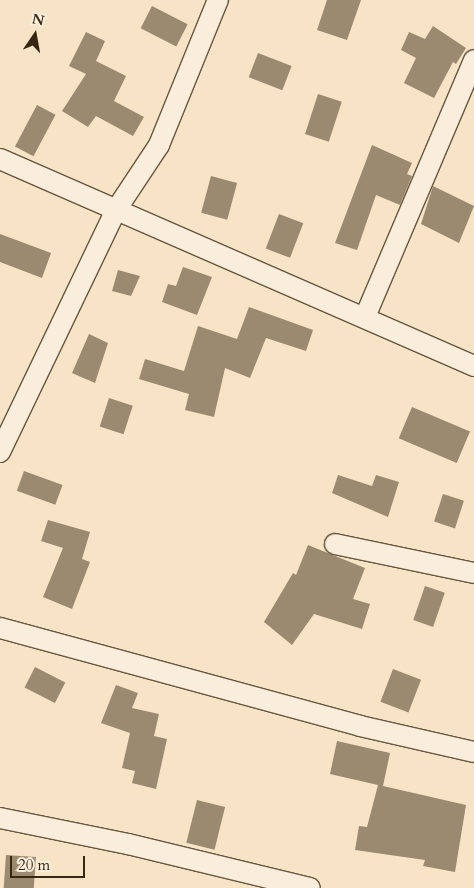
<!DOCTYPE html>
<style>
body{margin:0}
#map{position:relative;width:474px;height:888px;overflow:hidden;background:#f7e4c7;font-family:Cardo,serif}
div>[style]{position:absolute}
.building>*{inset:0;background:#9b8970;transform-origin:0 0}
.roads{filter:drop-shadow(1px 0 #67563e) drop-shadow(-1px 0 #67563e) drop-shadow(0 1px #67563e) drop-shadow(0 -1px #67563e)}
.minor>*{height:20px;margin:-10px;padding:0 10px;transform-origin:10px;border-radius:10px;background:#faeddb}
span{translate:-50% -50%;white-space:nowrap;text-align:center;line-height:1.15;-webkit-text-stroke:5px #faeddb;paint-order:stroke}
.north{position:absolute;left:10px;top:10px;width:50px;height:50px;-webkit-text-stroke:4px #faeddb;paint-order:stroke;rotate:12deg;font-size:14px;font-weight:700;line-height:20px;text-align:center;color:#372711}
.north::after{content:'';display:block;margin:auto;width:18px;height:22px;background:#372711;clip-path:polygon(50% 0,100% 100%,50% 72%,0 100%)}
.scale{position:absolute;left:10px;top:856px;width:75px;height:22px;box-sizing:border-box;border:2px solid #372711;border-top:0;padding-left:6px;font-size:15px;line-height:18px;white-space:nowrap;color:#372711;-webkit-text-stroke:4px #faeddb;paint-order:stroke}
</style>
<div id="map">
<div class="building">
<i style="clip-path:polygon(327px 0,361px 0,347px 40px,317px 30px)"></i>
<i style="left:152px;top:6px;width:40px;height:25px;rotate:27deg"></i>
<i style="clip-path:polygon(433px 26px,466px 48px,456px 64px,453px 62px,434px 98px,404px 83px,416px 58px,401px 50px,409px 32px,425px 39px)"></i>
<i style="clip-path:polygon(86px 32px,105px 41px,96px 61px,126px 76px,114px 101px,144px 117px,133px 136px,96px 116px,88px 127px,62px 111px,86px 74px,69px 66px)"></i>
<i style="left:258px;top:53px;width:36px;height:26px;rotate:21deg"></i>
<i style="left:318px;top:94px;width:25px;height:42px;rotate:18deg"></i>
<i style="left:37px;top:105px;width:21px;height:47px;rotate:28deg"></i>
<i style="clip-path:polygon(372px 145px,412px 163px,407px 174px,412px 176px,400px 205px,376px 195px,357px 250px,335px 243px)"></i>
<i style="left:211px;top:176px;width:27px;height:38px;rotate:15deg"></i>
<i style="clip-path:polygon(433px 186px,474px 206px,459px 243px,421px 224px)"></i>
<i style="left:279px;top:214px;width:26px;height:37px;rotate:21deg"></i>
<i style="clip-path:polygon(0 234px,51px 253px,42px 278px,0 262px)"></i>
<i style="clip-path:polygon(183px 267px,212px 277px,197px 315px,162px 302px,168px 284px,176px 286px)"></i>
<i style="clip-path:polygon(118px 270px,140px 276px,131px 296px,112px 291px)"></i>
<i style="clip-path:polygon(249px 307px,313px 330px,306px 351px,266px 338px,250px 378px,225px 368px,214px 417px,185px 410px,189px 394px,139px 379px,145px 359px,184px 371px,198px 326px,237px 339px)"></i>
<i style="clip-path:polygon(89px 334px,108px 343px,95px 383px,72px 373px)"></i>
<i style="left:109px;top:398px;width:25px;height:30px;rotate:18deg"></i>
<i style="left:412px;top:407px;width:63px;height:34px;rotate:23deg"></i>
<i style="left:24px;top:471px;width:41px;height:21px;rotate:20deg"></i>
<i style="clip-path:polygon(338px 475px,372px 486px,376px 475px,399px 482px,388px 517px,332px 493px)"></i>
<i style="left:443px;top:494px;width:22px;height:29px;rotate:18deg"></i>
<i style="clip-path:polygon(48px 520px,90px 532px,82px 559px,90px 562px,72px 609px,43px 597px,63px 548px,41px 541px)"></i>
<i style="clip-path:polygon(308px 545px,365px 568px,353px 599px,370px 604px,362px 629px,314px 614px,292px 645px,264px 622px,293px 573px,296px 575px)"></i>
<i style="left:425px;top:586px;width:21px;height:36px;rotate:19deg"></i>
<i style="left:35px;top:667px;width:34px;height:23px;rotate:27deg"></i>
<i style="left:393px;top:669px;width:30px;height:35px;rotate:21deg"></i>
<i style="clip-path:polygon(116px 685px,138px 693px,132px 708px,159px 714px,154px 736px,167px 739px,156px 789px,132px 783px,135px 771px,122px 768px,130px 733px,101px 723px)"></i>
<i style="clip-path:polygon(337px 741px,390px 753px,383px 786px,466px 805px,455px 872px,423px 866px,425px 860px,355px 850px,359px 826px,367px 827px,378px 785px,330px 774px)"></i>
<i style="left:197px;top:800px;width:29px;height:44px;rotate:14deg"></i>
<i style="left:6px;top:855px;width:30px;height:33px;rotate:4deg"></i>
</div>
<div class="roads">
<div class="minor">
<i style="left:0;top:159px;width:517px;rotate:23.59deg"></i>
<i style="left:365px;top:317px;width:279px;rotate:-67deg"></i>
<i style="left:0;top:452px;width:268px;rotate:-64.4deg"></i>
<i style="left:116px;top:210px;width:78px;rotate:-56.5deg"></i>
<i style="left:159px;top:145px;width:157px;rotate:-67.9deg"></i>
<i style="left:335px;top:544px;width:142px;rotate:11.8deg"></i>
<i style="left:0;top:628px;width:373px;rotate:15.2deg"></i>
<i style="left:360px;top:726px;width:117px;rotate:12.8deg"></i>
<i style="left:0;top:818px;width:131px;rotate:11.5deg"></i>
<i style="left:128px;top:844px;width:187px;rotate:13.6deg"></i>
</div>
</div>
<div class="north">N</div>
<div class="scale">20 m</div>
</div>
